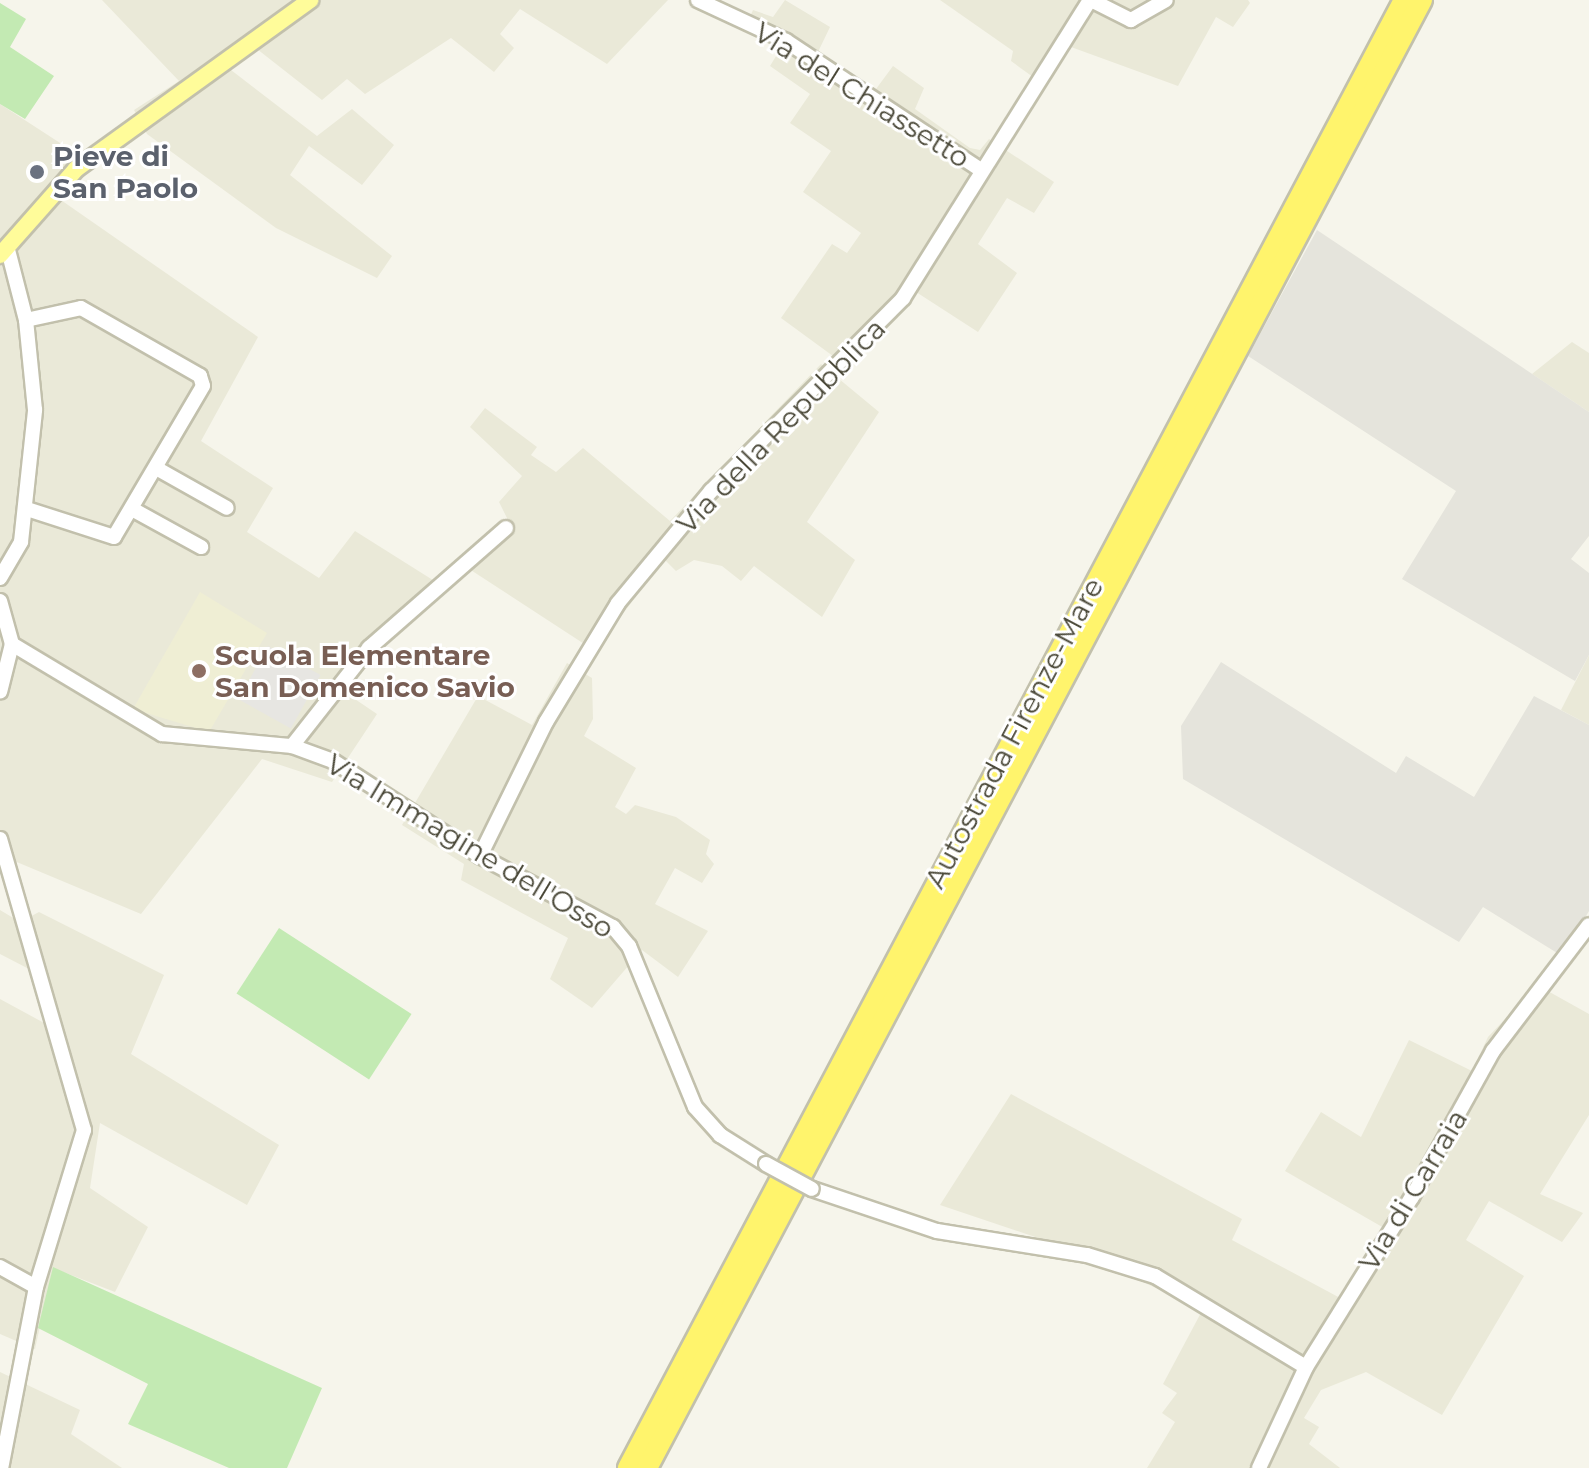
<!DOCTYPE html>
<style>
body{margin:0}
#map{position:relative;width:1589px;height:1468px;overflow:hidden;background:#f6f5eb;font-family:Montserrat,sans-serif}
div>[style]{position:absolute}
.residential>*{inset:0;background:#eae9d8}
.industrial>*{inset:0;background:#e5e4dc}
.education>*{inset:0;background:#efeed4}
.green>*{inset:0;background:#c3eab3;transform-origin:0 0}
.parking>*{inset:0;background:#e7e6e2;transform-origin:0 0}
.roads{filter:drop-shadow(2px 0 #c2c0ac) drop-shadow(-2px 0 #c2c0ac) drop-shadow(0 2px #c2c0ac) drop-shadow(0 -2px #c2c0ac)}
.minor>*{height:14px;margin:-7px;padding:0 7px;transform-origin:7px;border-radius:7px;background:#fff}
.major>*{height:16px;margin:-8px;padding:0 8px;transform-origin:8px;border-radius:8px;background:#fffc9a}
.highway>*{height:20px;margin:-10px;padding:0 10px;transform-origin:10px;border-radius:10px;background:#fff46c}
.bridges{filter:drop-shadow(2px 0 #c2c0ac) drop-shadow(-2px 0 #c2c0ac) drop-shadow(0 2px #c2c0ac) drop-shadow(0 -2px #c2c0ac)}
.minor-bridge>*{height:14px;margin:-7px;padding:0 7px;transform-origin:7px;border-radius:7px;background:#fff}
.dots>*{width:22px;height:22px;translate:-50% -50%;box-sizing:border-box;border:4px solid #fff;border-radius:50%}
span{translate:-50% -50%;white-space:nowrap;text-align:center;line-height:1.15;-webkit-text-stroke:6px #fff;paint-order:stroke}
.street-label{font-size:28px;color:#4a4838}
.worship-label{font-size:28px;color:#5b616d;font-weight:700}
.left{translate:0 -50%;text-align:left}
.education-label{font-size:28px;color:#785e54;font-weight:700}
</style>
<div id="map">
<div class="residential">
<i style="clip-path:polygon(102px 0,668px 0,607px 64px,520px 9px,500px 34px,514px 48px,494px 72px,451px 38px,365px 94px,347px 79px,322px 100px,257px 49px,231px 70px,317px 136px,352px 109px,394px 145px,362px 185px,309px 146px,290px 175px,392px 256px,377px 278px,276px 228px,147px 134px,134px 110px,179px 81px)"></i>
<i style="clip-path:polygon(785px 0,830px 27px,818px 52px,876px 89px,893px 66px,924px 88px,915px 109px,970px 148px,980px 150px,989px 139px,1054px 182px,1034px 213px,1007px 198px,978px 244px,1017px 273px,978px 332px,913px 290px,848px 367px,781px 318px,832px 244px,847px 253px,861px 233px,803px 192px,831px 151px,790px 123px,810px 94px,770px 66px,781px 48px,744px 30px,753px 10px,773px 17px)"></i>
<i style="clip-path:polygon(940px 0,1248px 0,1250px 3px,1233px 27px,1216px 17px,1178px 86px,1071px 47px,1044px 85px,1011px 61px,1013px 51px)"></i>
<i style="clip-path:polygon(0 104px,94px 165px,58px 198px,258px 337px,201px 441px,273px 488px,247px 532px,319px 578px,355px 531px,436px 582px,343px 691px,377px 714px,332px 782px,262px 759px,141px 914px,0 855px)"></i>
<i style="clip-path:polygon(1572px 342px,1589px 353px,1589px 412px,1532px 374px)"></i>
<i style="clip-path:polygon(821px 364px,879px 412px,807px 522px,855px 560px,822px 617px,754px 566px,741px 581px,722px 566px,694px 560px,676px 571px,664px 559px,595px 651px,460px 563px,507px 518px,499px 502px,522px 476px,470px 427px,485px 408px,537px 447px,531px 455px,556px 472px,583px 448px,670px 521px)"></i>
<i style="clip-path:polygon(1589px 655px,1589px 725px,1561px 710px)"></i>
<i style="clip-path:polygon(567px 663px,592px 678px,593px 719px,584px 736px,636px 768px,615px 807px,626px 814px,635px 805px,676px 817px,710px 840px,706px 854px,714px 864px,702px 883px,675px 868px,655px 904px,708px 931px,678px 977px,642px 950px,592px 1008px,550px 979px,568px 938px,461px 880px,464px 864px,402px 825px,478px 696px,532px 725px)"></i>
<i style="clip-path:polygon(0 910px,20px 922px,39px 912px,164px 975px,131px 1054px,279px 1145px,247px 1205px,100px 1123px,90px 1188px,148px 1227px,115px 1292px,53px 1268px,35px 1349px,0 1334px,0 999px,46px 1024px,29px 969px,0 954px)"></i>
<i style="clip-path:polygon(1537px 985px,1589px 1014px,1589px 1115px,1540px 1194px,1583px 1213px,1562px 1242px,1489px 1201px,1466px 1240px,1524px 1276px,1442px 1415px,1366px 1372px,1321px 1390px,1304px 1418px,1319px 1427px,1309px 1444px,1340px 1468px,1147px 1468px,1175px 1422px,1162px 1413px,1177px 1393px,1163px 1384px,1203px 1309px,1062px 1246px,940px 1205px,1011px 1094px,1242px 1219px,1232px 1240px,1342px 1299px,1384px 1228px,1285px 1171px,1321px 1112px,1361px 1137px,1409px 1040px,1472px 1071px,1488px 1037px)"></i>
<i style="clip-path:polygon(0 1372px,80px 1410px,71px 1434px,122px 1468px,0 1468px)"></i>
</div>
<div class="industrial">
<i style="clip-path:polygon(1317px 230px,1589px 412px,1589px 536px,1571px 559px,1589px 573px,1589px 655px,1575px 681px,1402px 579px,1456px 491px,1248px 356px)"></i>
<i style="clip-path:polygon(1221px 662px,1396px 773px,1406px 756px,1474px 797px,1534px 696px,1589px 725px,1589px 911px,1562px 956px,1483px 907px,1459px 942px,1183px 779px,1181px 726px)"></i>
</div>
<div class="education">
<i style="clip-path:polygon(200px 592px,267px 633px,209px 732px,133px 709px)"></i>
</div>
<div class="green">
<i style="clip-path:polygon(0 3px,26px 19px,10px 47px,54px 76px,25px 119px,0 104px)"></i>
<i style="left:279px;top:928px;width:158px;height:78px;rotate:33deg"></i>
<i style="clip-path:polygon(53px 1267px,322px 1388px,287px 1468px,229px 1468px,128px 1424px,148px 1384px,38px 1328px)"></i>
</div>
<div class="parking">
<i style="left:268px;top:646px;width:60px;height:61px;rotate:29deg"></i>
</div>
<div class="roads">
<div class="minor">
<i style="left:698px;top:0;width:97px;rotate:25deg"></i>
<i style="left:786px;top:41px;width:234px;rotate:33.5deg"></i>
<i style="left:1091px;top:0;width:45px;rotate:26.6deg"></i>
<i style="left:1131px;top:20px;width:40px;rotate:-29.7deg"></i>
<i style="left:26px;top:320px;width:56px;rotate:-12.3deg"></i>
<i style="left:81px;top:308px;width:137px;rotate:29.7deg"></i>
<i style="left:200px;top:376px;width:10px;rotate:73deg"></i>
<i style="left:203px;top:386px;width:175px;rotate:120.5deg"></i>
<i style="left:114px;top:537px;width:91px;rotate:-162.2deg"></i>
<i style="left:156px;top:468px;width:81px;rotate:29.4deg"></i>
<i style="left:132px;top:509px;width:79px;rotate:28.8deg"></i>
<i style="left:0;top:578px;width:42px;rotate:-59.7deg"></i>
<i style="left:21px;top:542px;width:133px;rotate:-83.9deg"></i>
<i style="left:35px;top:410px;width:90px;rotate:-95.7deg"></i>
<i style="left:26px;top:320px;width:76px;rotate:-104.4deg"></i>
<i style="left:0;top:601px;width:45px;rotate:74.4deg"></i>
<i style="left:12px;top:644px;width:49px;rotate:104deg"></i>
<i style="left:12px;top:644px;width:175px;rotate:31deg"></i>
<i style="left:162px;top:734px;width:131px;rotate:5.3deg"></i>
<i style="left:292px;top:746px;width:44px;rotate:20.1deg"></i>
<i style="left:333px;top:761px;width:175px;rotate:32.9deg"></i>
<i style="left:480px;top:856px;width:151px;rotate:28.1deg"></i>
<i style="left:613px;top:927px;width:25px;rotate:50deg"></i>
<i style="left:629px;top:946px;width:174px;rotate:67.7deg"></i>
<i style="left:695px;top:1107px;width:38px;rotate:48deg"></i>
<i style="left:720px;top:1135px;width:54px;rotate:32.2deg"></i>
<i style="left:292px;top:746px;width:125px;rotate:-51.8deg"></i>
<i style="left:369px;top:648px;width:182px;rotate:-41.2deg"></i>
<i style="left:0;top:839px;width:303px;rotate:73.9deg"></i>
<i style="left:84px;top:1130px;width:164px;rotate:107deg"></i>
<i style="left:36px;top:1287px;width:184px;rotate:100.9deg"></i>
<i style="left:480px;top:856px;width:149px;rotate:-63.8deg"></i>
<i style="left:546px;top:722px;width:139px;rotate:-58.8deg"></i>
<i style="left:618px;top:603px;width:146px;rotate:-50.3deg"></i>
<i style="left:711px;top:491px;width:272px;rotate:-45.1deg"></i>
<i style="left:903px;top:298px;width:352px;rotate:-57.9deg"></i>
<i style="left:812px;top:1189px;width:132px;rotate:18.6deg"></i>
<i style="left:937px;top:1231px;width:152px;rotate:9.1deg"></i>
<i style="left:1087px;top:1255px;width:71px;rotate:17.2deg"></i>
<i style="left:1155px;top:1276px;width:176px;rotate:31.1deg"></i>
<i style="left:0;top:1267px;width:41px;rotate:29.1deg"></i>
<i style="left:1259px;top:1468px;width:111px;rotate:-65deg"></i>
<i style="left:1306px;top:1367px;width:200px;rotate:-58.1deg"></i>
<i style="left:1412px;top:1197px;width:167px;rotate:-61deg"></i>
<i style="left:1493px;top:1051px;width:158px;rotate:-52.7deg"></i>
</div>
<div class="major">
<i style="left:0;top:255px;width:115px;rotate:-48.5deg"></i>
<i style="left:76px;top:169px;width:289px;rotate:-35.8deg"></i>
</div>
<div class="highway">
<i style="left:628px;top:1468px;width:1660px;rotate:-62.14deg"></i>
<i style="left:647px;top:1468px;width:1660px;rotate:-62.17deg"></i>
</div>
</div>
<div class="bridges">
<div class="minor-bridge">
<i style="left:766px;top:1164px;width:52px;rotate:28.5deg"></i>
</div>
</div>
<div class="dots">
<i style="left:37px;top:172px;background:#6b7280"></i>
<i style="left:199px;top:671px;background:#8d6e63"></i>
</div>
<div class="street-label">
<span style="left:862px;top:95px;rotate:32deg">Via del Chiassetto</span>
<span style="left:781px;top:426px;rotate:-46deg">Via della Repubblica</span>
<span style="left:1014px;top:733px;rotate:-62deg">Autostrada Firenze-Mare</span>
<span style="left:470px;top:846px;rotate:31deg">Via Immagine dell'Osso</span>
<span style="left:1413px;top:1190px;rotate:-59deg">Via di Carraia</span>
</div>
<div class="worship-label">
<span class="left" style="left:53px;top:172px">Pieve di<br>San Paolo</span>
</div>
<div class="education-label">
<span class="left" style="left:215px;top:671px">Scuola Elementare<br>San Domenico Savio</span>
</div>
</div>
